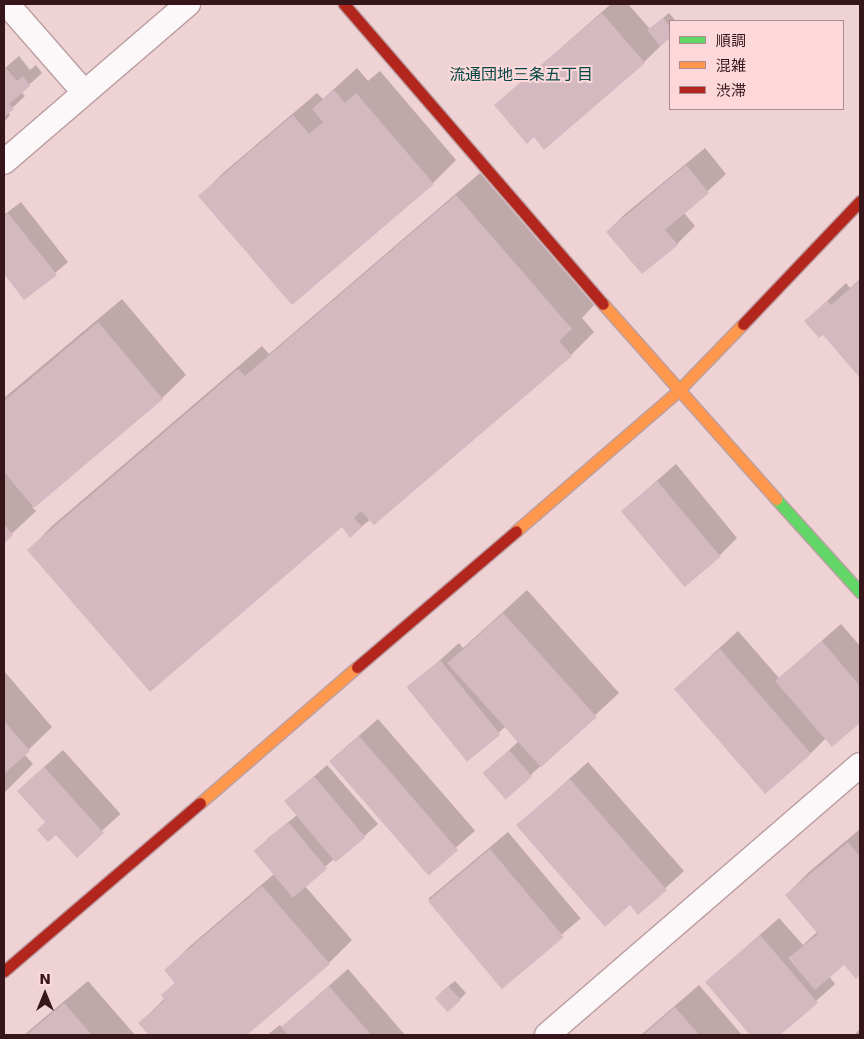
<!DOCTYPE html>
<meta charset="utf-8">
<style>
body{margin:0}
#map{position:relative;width:864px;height:1039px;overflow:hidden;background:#eed2d4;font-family:"DejaVu Sans","Noto Sans JP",sans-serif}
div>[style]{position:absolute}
.shadow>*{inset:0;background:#0003;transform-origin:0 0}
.building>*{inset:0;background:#d5b9c0;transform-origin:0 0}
.roads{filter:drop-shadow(1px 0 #ba9ea1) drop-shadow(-1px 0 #ba9ea1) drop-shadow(0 1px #ba9ea1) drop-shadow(0 -1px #ba9ea1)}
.street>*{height:24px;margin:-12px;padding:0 12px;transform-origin:12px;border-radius:12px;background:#fcf8f9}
.fast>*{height:11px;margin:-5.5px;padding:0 5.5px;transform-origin:5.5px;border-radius:5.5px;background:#63d668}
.slow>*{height:11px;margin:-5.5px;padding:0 5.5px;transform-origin:5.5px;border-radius:5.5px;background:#ff974d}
.jam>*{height:11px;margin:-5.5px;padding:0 5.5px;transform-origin:5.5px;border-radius:5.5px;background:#b3261e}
span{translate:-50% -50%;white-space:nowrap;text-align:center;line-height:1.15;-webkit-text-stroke:4px #fcd8da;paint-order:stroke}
.neighbourhood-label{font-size:16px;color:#044746}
.frame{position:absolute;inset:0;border:5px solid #36161a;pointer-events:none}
.legend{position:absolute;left:669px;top:20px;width:175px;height:90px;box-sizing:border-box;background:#fcd8da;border:1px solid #ad8a8d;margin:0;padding:6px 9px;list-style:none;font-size:15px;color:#36161a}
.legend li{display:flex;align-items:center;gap:10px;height:25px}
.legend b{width:25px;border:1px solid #ad8a8d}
.north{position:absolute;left:20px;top:969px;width:50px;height:50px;-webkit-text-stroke:4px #fcd8da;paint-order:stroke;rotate:0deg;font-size:14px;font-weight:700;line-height:20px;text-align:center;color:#36161a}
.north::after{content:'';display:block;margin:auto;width:18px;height:22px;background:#36161a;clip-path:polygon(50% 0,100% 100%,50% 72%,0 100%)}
</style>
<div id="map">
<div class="shadow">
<i style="clip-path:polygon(611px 4px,628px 4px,650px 29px,669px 13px,676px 21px,670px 21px,670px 37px,644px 62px,544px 148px,534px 135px,495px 106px)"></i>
<i style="clip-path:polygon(19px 56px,30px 70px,36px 65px,42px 73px,21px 92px,25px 96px,8px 112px,10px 115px,4px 122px,4px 69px)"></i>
<i style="clip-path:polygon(357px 68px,368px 81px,380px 71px,456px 160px,433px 183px,292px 303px,200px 196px,223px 173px,317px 93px,323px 99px)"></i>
<i style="clip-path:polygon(705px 148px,726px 174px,684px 213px,695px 226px,677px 244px,607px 232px,625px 214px)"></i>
<i style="clip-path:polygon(480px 173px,594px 305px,582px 318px,594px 332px,571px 355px,361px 527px,342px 526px,29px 550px,52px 526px,262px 346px,269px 354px)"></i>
<i style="clip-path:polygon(21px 202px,68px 262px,25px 298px,4px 272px,4px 215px)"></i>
<i style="clip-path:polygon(860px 279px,860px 376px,823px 333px,806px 321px,846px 283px,850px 288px)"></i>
<i style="clip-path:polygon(122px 299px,186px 375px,162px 398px,32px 507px,36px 511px,4px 541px,4px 398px)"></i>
<i style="clip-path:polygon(676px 464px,737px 538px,719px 556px,622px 511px)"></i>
<i style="clip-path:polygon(527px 590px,619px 693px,507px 797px,497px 761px,518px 742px,505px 727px,468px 760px,409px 688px,459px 643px,463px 648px)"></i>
<i style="clip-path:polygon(841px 624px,860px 646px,860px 721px,832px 745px,826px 738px,811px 753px,675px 689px,738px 631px,779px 678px)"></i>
<i style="clip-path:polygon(4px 671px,52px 727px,24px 754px,33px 764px,4px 793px)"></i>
<i style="left:378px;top:719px;width:148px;height:64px;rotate:49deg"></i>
<i style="left:63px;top:750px;width:86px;height:60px;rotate:48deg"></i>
<i style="clip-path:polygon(588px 762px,684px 871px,638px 913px,630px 904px,518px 825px)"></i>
<i style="clip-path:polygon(327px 765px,378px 824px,337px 860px,335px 858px,304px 885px,352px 940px,329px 963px,245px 1035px,150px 1035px,140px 1023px,165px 998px,162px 995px,176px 982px,166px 970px,189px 947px,274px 874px,267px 839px,297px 815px,299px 790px)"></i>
<i style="clip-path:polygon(860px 829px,860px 974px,856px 977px,844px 963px,829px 976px,835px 984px,778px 1035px,751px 1035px,706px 982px,779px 918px,803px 945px,817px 932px,786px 895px,809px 872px)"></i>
<i style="left:508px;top:832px;width:113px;height:104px;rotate:50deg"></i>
<i style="clip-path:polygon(348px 969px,405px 1035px,267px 1035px,280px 1025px,282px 1027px)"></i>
<i style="clip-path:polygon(88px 981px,135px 1035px,24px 1035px)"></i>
<i style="clip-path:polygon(455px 981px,466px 993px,460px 999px,441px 992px)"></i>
<i style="clip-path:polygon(699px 985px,742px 1035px,641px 1035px)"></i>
<i style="clip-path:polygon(860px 1029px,860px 1035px,854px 1035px)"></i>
</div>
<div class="building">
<i style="clip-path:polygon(602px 13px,645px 63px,544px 150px,534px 137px,527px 144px,494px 105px)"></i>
<i style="clip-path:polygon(663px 18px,670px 27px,670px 38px,660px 46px,647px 30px)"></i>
<i style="clip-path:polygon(6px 68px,17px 81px,23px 76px,30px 86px,9px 104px,14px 109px,4px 117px,4px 69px)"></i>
<i style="clip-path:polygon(334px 90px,345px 103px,356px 93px,434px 184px,292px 305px,198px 196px,293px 115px,309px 134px,323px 122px,312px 109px)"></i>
<i style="clip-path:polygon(686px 165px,709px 193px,665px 230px,678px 245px,642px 274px,606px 232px)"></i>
<i style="clip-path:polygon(456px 195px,572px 329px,559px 341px,572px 356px,374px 525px,361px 511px,354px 518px,362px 527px,350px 538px,342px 527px,150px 692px,27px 550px,238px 369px,245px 376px)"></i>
<i style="clip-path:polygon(8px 213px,57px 275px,24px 300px,4px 274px,4px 217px)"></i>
<i style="clip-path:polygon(860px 280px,860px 378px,823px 335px,819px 338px,804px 321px,827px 301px,831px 305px)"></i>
<i style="clip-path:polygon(98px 322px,163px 399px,34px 508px,4px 472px,4px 401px)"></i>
<i style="left:657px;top:481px;width:99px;height:47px;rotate:50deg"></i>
<i style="clip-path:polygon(4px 524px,13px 535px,4px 543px)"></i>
<i style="left:503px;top:613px;width:140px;height:75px;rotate:48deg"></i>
<i style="clip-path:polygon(822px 641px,860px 686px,860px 723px,832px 747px,775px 681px)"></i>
<i style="left:720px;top:649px;width:139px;height:61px;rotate:49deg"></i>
<i style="left:440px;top:660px;width:96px;height:43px;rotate:51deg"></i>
<i style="clip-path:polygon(4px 721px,30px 751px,4px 774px)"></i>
<i style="left:359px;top:736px;width:151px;height:39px;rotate:49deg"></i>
<i style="left:509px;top:750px;width:35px;height:35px;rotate:49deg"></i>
<i style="clip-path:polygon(44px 767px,104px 833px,77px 858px,56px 835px,48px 842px,37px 830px,45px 822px,17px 791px)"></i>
<i style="left:314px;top:776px;width:80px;height:39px;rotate:50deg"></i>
<i style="clip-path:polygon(570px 779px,667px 890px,638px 915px,630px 905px,605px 927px,516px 825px)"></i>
<i style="left:288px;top:822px;width:61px;height:45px;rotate:50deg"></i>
<i style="clip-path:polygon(848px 842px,860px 856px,860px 975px,856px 979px,844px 965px,815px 990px,788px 958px,818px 934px,785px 895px)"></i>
<i style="left:490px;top:849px;width:115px;height:81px;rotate:50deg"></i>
<i style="clip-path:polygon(262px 886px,330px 964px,247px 1035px,149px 1035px,138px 1023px,165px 1000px,161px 995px,175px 983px,164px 970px)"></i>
<i style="clip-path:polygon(760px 935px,818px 1003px,780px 1035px,750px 1035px,705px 982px)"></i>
<i style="clip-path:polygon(329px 986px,371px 1035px,288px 1035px,281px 1027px)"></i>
<i style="left:448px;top:986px;width:19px;height:18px;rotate:47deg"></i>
<i style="clip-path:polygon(64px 1003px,92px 1035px,26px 1035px)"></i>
<i style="clip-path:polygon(675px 1007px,699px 1035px,643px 1035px)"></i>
</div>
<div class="roads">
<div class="street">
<i style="left:7px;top:4px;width:117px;rotate:48.8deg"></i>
<i style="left:4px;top:162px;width:243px;rotate:-40.7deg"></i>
<i style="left:547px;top:1035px;width:413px;rotate:-40.8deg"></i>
</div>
<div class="fast">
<i style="left:776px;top:499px;width:125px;rotate:47.9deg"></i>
</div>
<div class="slow">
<i style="left:603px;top:304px;width:261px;rotate:48.4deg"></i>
<i style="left:516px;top:531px;width:214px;rotate:-40.8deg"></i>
<i style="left:678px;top:391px;width:93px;rotate:-45.9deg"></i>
<i style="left:200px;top:803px;width:208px;rotate:-40.9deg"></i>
</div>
<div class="jam">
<i style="left:344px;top:4px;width:396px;rotate:49.2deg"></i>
<i style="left:743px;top:324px;width:170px;rotate:-46.4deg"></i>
<i style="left:357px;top:667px;width:209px;rotate:-40.5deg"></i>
<i style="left:4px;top:971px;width:258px;rotate:-40.6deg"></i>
</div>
</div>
<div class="neighbourhood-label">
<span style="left:521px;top:75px">流通団地三条五丁目</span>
</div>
<div class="frame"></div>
<ul class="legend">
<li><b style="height:6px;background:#63d668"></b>順調</li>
<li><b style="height:6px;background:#ff974d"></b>混雑</li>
<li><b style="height:6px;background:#b3261e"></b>渋滞</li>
</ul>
<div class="north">N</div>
</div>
